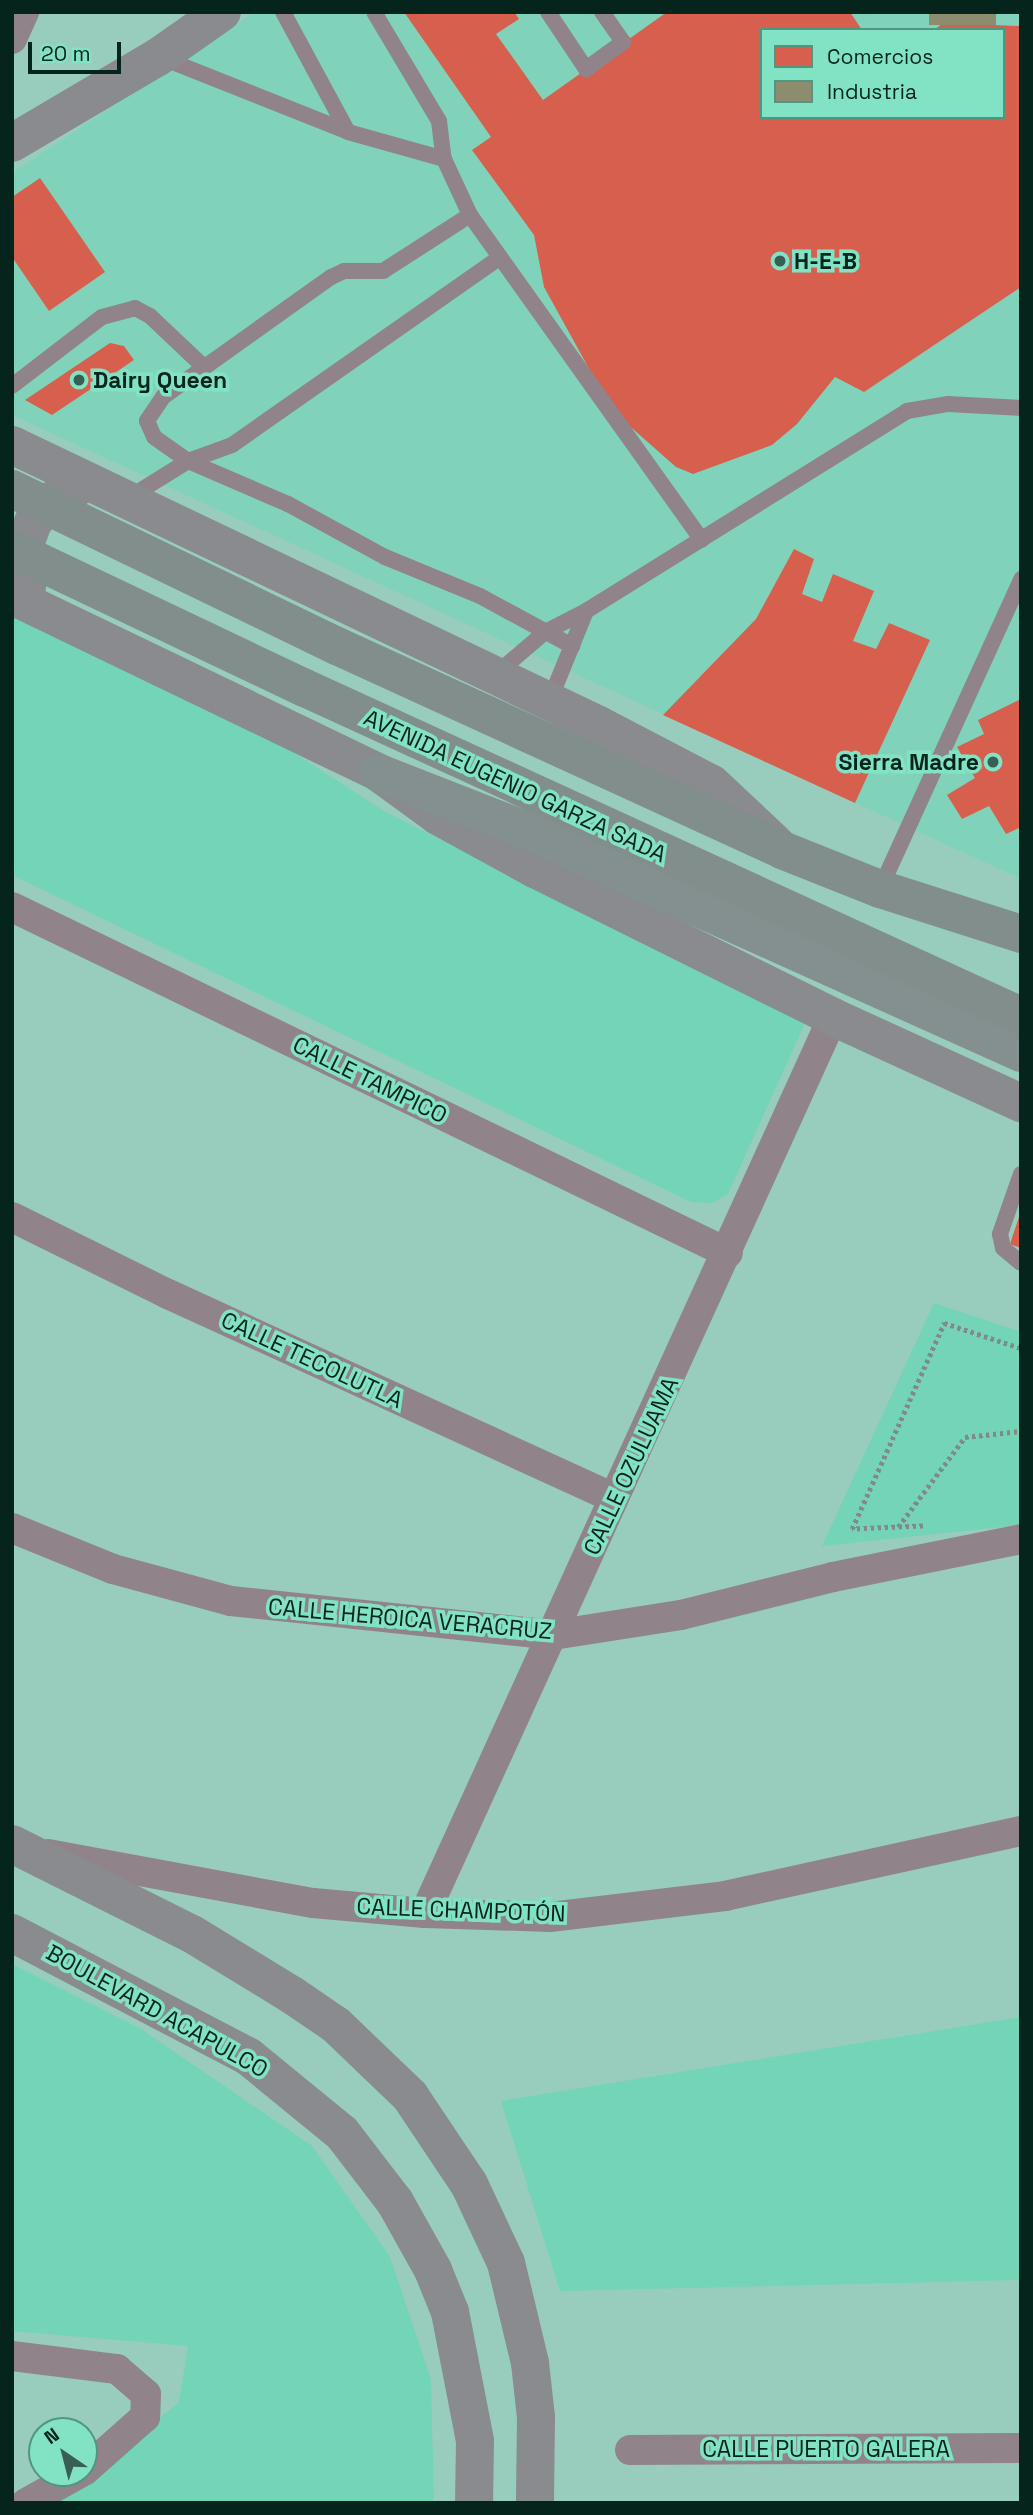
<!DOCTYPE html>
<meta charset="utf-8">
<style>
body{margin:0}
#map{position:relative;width:1033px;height:2515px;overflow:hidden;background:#98ccbc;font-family:"Space Grotesk",sans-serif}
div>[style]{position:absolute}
.built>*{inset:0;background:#80d3ba}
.green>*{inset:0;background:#73d4b8}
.shops>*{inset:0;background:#d6604d}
.industry>*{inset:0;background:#8c8c6e;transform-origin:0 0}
.path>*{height:4.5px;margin-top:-2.25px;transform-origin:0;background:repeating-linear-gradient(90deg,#808b89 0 3.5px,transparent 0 7px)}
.service>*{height:16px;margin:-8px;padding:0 8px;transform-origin:8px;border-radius:8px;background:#90848a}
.minor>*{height:30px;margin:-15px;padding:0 15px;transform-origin:15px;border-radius:15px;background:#90848a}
.secondary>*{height:38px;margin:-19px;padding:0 19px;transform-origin:19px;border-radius:19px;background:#898b8e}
.primary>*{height:38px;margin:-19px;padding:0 19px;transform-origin:19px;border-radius:19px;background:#84908f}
.trunk>*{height:38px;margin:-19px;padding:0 19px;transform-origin:19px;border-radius:19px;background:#818e8c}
.trunk-bridge>*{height:38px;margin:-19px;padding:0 19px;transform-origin:19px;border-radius:19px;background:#818e8c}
.dots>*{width:19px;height:19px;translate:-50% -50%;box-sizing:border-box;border:4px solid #82e2c4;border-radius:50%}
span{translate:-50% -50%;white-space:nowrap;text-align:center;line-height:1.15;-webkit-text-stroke:7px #82e2c4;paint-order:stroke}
.poi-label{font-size:23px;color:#05241c;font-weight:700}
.left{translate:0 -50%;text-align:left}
.right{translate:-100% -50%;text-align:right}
.street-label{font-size:23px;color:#05241c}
.frame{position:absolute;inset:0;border:14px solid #05241c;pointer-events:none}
.legend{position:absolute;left:760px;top:28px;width:245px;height:91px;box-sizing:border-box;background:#82e2c4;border:2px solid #509681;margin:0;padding:9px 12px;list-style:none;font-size:21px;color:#05241c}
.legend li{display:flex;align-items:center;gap:14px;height:35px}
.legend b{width:35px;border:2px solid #509681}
.north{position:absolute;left:28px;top:2417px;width:70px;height:70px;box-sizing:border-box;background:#82e2c4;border:2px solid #509681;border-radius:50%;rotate:325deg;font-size:19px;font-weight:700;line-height:28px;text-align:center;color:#05241c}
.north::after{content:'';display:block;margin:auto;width:24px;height:32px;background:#385f54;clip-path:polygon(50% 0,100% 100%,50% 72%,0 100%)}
.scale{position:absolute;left:28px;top:42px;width:93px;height:32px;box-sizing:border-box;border:4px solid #05241c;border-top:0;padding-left:9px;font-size:21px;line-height:24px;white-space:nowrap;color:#05241c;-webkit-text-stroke:5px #82e2c4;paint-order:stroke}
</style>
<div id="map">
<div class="built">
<i style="clip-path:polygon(evenodd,255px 12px,1021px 12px,1021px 879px,12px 415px,12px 173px,255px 12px,762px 30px,1003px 30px,1003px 117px,762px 117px,762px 30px)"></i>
</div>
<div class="green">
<i style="clip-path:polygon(12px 603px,186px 683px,384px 811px,805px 1023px,728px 1194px,713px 1203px,691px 1202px,12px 875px)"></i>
<i style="clip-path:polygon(934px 1303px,1021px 1332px,1021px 1525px,822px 1546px)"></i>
<i style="clip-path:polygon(12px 1964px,141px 2029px,312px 2146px,390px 2257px,431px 2379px,434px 2503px,58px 2503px,179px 2402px,188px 2346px,12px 2331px)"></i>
<i style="clip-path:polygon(1021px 2017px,1021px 2280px,560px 2291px,501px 2101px)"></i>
</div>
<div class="shops">
<i style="clip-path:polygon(404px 12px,514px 12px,519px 19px,496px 34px,543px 100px,667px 12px,850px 12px,862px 30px,762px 30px,762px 117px,1003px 117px,1003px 30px,934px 30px,943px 23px,1021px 26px,1021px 287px,864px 392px,835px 377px,797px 424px,772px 445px,693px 474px,676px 467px,625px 422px,598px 385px,544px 287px,534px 235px,472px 150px,491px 137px)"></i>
<i style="clip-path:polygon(40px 178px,105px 272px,49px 311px,12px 257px,12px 197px)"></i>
<i style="clip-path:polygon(110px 343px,124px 346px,134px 360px,52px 415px,25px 400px)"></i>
<i style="clip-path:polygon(794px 549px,814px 559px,802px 594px,822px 602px,833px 574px,874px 591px,853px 641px,876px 649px,889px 623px,930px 640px,855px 803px,663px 715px,756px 619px)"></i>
<i style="clip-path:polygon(1021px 699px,1021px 827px,1006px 834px,989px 806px,962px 819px,947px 795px,975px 778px,957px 747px,984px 734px,978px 720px)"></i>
<i style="clip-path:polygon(1021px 1211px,1021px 1248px,1010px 1244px)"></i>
</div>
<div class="industry">
<i style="left:929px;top:12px;width:67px;height:13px"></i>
</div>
<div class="path">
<i style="left:923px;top:1526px;width:71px;rotate:177.6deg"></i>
<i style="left:852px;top:1529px;width:226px;rotate:-65.9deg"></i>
<i style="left:944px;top:1323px;width:81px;rotate:18deg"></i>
<i style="left:898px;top:1527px;width:112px;rotate:-53.3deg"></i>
<i style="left:965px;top:1437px;width:56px;rotate:-6.1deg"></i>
</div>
<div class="service">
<i style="left:283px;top:12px;width:136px;rotate:61.6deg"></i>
<i style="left:374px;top:12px;width:127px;rotate:59.2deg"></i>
<i style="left:439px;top:121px;width:38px;rotate:83deg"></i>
<i style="left:444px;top:159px;width:62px;rotate:65.1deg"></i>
<i style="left:470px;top:215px;width:399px;rotate:54.5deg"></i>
<i style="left:548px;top:12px;width:69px;rotate:56.3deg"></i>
<i style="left:586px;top:69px;width:46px;rotate:-36.1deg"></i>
<i style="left:623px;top:42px;width:37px;rotate:-125deg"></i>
<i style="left:160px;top:57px;width:202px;rotate:21.7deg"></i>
<i style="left:348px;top:132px;width:100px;rotate:15.7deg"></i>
<i style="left:470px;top:215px;width:103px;rotate:147.2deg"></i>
<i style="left:383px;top:271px;width:39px;rotate:180deg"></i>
<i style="left:344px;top:271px;width:14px;rotate:155deg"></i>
<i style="left:331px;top:277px;width:206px;rotate:144.5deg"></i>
<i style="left:163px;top:397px;width:29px;rotate:124deg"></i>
<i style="left:147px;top:421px;width:17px;rotate:66deg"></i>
<i style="left:154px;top:437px;width:42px;rotate:35.2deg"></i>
<i style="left:188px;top:461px;width:109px;rotate:23.3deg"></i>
<i style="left:288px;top:504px;width:111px;rotate:28.7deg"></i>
<i style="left:385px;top:557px;width:103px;rotate:22.3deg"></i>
<i style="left:480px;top:596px;width:105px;rotate:28.5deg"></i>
<i style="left:12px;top:386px;width:113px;rotate:-37.5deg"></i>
<i style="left:102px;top:317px;width:34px;rotate:-15deg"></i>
<i style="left:135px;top:308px;width:17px;rotate:28deg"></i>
<i style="left:150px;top:316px;width:74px;rotate:43.4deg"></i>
<i style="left:130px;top:497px;width:68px;rotate:-31.8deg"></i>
<i style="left:188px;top:461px;width:47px;rotate:-20deg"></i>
<i style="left:232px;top:445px;width:326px;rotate:-35deg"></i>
<i style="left:495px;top:675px;width:66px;rotate:-40.7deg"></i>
<i style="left:545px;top:632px;width:46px;rotate:-27.1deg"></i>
<i style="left:586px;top:611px;width:378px;rotate:-31.9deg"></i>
<i style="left:907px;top:411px;width:42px;rotate:-9.7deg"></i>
<i style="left:948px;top:404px;width:73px;rotate:3.1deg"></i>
<i style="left:549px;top:702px;width:98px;rotate:-67.9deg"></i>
<i style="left:880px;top:889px;width:341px;rotate:-65.5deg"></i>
<i style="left:1021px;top:1174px;width:64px;rotate:109.3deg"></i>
<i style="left:1000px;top:1234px;width:14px;rotate:78deg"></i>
<i style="left:1003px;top:1248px;width:23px;rotate:40deg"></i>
</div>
<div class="minor">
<i style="left:12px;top:39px;width:30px;rotate:-66deg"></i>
<i style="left:12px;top:907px;width:795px;rotate:25.79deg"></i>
<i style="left:12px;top:1217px;width:174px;rotate:26.3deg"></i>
<i style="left:168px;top:1294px;width:490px;rotate:24.6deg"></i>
<i style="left:12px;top:1528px;width:109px;rotate:22.1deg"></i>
<i style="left:113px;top:1569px;width:122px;rotate:15.2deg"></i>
<i style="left:231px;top:1601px;width:324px;rotate:6deg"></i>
<i style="left:553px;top:1635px;width:130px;rotate:-8.9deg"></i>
<i style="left:681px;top:1615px;width:157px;rotate:-14deg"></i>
<i style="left:833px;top:1577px;width:192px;rotate:-11.4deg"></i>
<i style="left:48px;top:1854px;width:269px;rotate:10.5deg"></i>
<i style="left:313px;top:1903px;width:112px;rotate:5.1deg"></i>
<i style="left:425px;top:1913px;width:125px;rotate:1.8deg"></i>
<i style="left:550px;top:1917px;width:176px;rotate:-6.8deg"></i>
<i style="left:725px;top:1896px;width:303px;rotate:-12.4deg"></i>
<i style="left:425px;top:1913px;width:985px;rotate:-65.52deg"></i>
<i style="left:12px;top:2356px;width:106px;rotate:7.1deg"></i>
<i style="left:117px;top:2369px;width:38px;rotate:41deg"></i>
<i style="left:146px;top:2394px;width:23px;rotate:92deg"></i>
<i style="left:145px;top:2417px;width:81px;rotate:138.5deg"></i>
<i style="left:630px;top:2450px;width:391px;rotate:-0.3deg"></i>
<i style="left:26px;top:2503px;width:62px;rotate:-29.1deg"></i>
</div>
<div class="secondary">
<i style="left:12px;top:143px;width:169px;rotate:-30.5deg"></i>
<i style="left:158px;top:57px;width:78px;rotate:-35.1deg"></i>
<i style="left:12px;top:445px;width:650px;rotate:25.5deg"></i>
<i style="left:599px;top:725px;width:127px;rotate:27.6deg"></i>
<i style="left:712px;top:784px;width:88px;rotate:43.2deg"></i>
<i style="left:27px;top:587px;width:37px;rotate:-96deg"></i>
<i style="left:23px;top:550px;width:30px;rotate:-70deg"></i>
<i style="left:33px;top:522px;width:30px;rotate:-48deg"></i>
<i style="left:53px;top:500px;width:25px;rotate:-27deg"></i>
<i style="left:12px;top:596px;width:407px;rotate:25.7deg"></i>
<i style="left:379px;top:773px;width:73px;rotate:36.1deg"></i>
<i style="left:438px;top:816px;width:111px;rotate:28.7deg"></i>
<i style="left:535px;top:869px;width:333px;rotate:26.4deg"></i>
<i style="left:833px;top:1017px;width:207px;rotate:24.6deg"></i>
<i style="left:12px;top:1844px;width:201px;rotate:26.6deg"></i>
<i style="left:192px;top:1934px;width:117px;rotate:31.4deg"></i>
<i style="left:292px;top:1995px;width:53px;rotate:34.3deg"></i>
<i style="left:336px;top:2025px;width:103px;rotate:43.8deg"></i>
<i style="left:410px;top:2096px;width:106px;rotate:56.2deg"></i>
<i style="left:469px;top:2184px;width:87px;rotate:64.9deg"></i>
<i style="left:506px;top:2263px;width:103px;rotate:76.5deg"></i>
<i style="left:530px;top:2363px;width:54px;rotate:83.7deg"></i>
<i style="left:536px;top:2417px;width:86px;rotate:90.7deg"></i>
<i style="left:12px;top:1933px;width:267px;rotate:27.6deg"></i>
<i style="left:249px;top:2057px;width:120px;rotate:39.3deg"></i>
<i style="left:342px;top:2133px;width:87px;rotate:52.5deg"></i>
<i style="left:395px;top:2202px;width:78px;rotate:60.8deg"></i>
<i style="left:433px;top:2270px;width:45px;rotate:68deg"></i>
<i style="left:450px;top:2312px;width:131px;rotate:79deg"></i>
<i style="left:475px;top:2441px;width:62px;rotate:90.9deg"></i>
</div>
<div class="primary">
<i style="left:379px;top:773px;width:155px;rotate:21.3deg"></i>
<i style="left:523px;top:829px;width:546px;rotate:24.22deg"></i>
</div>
<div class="trunk">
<i style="left:337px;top:646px;width:490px;rotate:24.6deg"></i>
<i style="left:782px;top:850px;width:105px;rotate:21.7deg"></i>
<i style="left:880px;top:889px;width:148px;rotate:17.7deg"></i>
<i style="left:305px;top:688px;width:788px;rotate:24.61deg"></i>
</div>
<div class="trunk-bridge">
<i style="left:12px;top:489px;width:361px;rotate:25.8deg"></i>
<i style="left:12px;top:549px;width:324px;rotate:25.4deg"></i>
</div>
<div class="dots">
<i style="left:780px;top:261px;background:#385f54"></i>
<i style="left:79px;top:380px;background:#385f54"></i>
<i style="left:993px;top:762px;background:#385f54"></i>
</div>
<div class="poi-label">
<span class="left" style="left:794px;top:261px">H-E-B</span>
<span class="left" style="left:93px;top:380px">Dairy Queen</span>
<span class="right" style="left:979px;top:762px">Sierra Madre</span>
</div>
<div class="street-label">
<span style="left:515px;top:786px;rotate:25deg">AVENIDA EUGENIO GARZA SADA</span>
<span style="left:370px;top:1080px;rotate:26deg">CALLE TAMPICO</span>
<span style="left:312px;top:1360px;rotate:25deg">CALLE TECOLUTLA</span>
<span style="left:631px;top:1466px;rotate:-65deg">CALLE OZULUAMA</span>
<span style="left:410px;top:1619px;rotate:5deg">CALLE HEROICA VERACRUZ</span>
<span style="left:461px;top:1910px;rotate:2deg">CALLE CHAMPOTÓN</span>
<span style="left:157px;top:2011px;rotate:29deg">BOULEVARD ACAPULCO</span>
<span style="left:826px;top:2449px">CALLE PUERTO GALERA</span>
</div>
<div class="frame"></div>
<ul class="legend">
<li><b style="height:19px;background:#d6604d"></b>Comercios</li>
<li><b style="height:19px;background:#8c8c6e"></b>Industria</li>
</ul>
<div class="north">N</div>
<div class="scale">20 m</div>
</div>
